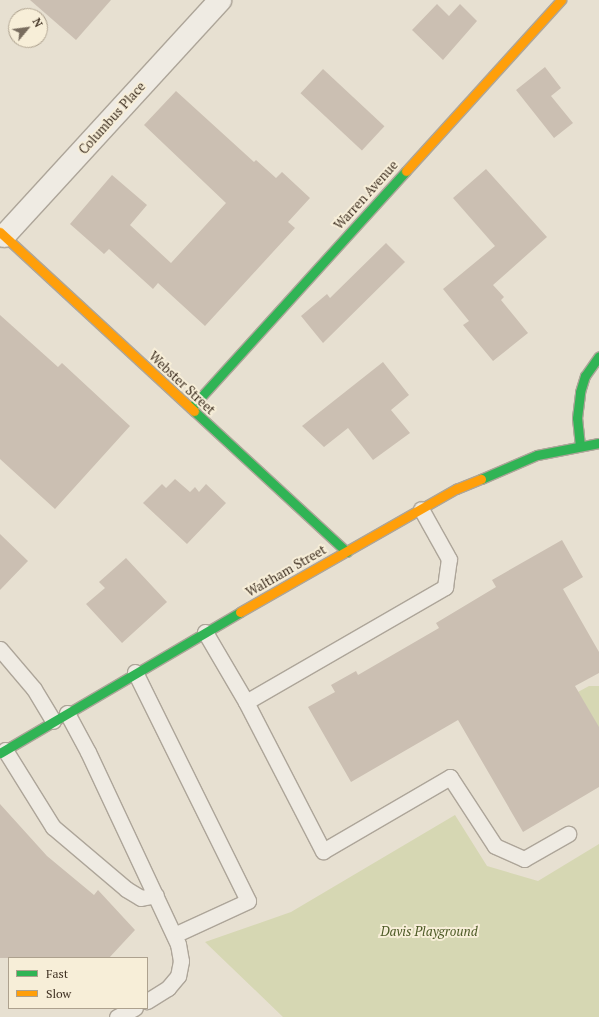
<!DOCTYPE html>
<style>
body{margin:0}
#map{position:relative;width:599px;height:1017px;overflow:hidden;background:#e7e0d1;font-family:"PT Serif",serif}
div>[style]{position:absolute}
.green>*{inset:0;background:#d6d7b3}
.building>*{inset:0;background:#cbbfb2;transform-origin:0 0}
.roads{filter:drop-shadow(1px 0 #ada599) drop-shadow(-1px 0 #ada599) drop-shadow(0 1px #ada599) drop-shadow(0 -1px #ada599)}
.lane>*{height:15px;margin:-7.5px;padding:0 7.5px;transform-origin:7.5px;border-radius:7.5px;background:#efebe3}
.street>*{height:22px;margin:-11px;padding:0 11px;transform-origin:11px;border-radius:11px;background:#efebe3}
.fast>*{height:9px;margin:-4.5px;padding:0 4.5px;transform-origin:4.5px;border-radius:4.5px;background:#30b455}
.slow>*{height:9px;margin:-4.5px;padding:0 4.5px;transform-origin:4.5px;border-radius:4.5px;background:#ff9f0a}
span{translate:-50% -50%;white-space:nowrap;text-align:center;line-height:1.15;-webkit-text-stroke:4px #f7eed8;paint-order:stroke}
.street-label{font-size:13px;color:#3d2e20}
.park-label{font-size:13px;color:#4d5a26;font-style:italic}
.legend{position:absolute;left:8px;top:957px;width:140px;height:52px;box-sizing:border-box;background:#f7eed8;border:1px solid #ada18e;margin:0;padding:5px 7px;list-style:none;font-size:12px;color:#3d2e20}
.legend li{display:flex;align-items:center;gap:8px;height:20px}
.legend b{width:20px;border:1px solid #ada18e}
.north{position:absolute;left:8px;top:8px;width:40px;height:40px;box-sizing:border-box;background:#f7eed8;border:1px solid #ada18e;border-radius:50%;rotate:61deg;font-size:11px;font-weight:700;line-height:16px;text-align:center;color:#3d2e20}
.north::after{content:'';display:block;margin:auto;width:14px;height:18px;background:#786c5e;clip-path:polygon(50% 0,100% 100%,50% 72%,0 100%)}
</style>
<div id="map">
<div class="green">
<i style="clip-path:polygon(589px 686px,599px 686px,599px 728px,578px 692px)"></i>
<i style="clip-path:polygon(455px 815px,487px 866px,538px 881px,599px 844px,599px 1017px,283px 1017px,205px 942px,291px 912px)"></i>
</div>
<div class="building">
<i style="clip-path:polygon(30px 0,111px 0,76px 40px)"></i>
<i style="clip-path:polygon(437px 4px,449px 16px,460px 4px,477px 21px,443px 60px,412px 30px)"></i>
<i style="clip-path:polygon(545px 67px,561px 88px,551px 96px,573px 123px,554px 138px,516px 90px)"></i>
<i style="left:323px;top:69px;width:84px;height:33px;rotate:43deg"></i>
<i style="clip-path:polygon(176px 91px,254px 162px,256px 160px,276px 178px,282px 172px,310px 198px,288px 222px,295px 228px,205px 326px,158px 283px,153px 289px,109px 249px,104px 254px,70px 224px,112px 175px,147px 205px,130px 225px,171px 263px,226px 203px,144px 125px)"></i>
<i style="clip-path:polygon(486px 169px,547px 237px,493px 285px,504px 297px,501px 300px,528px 333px,493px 361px,463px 325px,469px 321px,443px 289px,495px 246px,453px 198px)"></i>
<i style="clip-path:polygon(386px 243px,405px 262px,323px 343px,301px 316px,327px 294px,330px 298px)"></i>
<i style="clip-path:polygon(0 315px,58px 367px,62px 363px,130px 426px,55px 509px,0 459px)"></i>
<i style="clip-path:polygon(383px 362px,409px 395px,391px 410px,410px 433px,373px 460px,348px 428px,324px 447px,302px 426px)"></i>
<i style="clip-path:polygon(175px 479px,190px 492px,195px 487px,199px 492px,206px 484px,226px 503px,187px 544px,143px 503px,162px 484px,166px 488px)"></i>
<i style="clip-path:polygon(0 534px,28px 561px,0 590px)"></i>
<i style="clip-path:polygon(562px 540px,583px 577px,563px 589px,599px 652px,599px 673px,575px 686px,599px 727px,599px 787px,523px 832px,458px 720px,351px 782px,308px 707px,335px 692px,331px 685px,356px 671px,358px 675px,439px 628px,436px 623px,496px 587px,492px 580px)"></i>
<i style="clip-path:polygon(126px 558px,167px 602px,122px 643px,86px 604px,105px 588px,99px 582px)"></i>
<i style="clip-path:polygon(0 804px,47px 856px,94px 895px,98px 890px,135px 930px,109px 958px,0 958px)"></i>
</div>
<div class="roads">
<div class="lane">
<i style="left:205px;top:632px;width:81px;rotate:59.6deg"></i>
<i style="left:246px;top:702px;width:230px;rotate:-30deg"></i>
<i style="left:445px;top:587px;width:28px;rotate:-82deg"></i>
<i style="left:449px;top:559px;width:57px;rotate:-119.2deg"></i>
<i style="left:0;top:649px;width:52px;rotate:49.6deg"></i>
<i style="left:34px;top:689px;width:37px;rotate:59deg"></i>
<i style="left:135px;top:672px;width:255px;rotate:63.7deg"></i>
<i style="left:248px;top:901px;width:81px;rotate:155.3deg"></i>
<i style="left:246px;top:702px;width:168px;rotate:62.7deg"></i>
<i style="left:323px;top:851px;width:147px;rotate:-30.2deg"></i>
<i style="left:450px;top:777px;width:82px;rotate:56.9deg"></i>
<i style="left:495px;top:846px;width:32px;rotate:24deg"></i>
<i style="left:524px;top:859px;width:51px;rotate:-29.6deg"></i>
<i style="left:67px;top:713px;width:44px;rotate:61.7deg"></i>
<i style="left:88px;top:752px;width:212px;rotate:64.9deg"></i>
<i style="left:178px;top:944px;width:17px;rotate:80deg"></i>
<i style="left:181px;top:961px;width:15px;rotate:101deg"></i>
<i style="left:178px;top:976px;width:16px;rotate:130deg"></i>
<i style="left:168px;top:988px;width:25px;rotate:148deg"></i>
<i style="left:5px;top:750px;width:91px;rotate:58.1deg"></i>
<i style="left:53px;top:827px;width:96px;rotate:40.3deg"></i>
<i style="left:126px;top:889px;width:17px;rotate:31deg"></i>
<i style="left:141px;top:898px;width:15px;rotate:-11deg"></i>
<i style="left:117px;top:1017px;width:20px;rotate:-27deg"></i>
</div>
<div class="street">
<i style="left:4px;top:236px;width:320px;rotate:-47.5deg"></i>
</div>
<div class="fast">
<i style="left:191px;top:408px;width:320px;rotate:-47.8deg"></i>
<i style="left:194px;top:411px;width:208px;rotate:42.7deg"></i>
<i style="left:580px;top:446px;width:28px;rotate:-96deg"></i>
<i style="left:577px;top:418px;width:26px;rotate:-83deg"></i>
<i style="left:580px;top:392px;width:17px;rotate:-73deg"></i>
<i style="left:585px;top:376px;width:24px;rotate:-55deg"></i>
<i style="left:481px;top:479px;width:61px;rotate:-23.2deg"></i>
<i style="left:537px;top:455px;width:63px;rotate:-11deg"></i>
<i style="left:0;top:753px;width:278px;rotate:-30.4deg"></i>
</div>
<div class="slow">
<i style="left:406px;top:171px;width:231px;rotate:-47.8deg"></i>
<i style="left:0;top:232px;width:264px;rotate:42.7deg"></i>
<i style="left:240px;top:612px;width:249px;rotate:-29.7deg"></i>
<i style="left:456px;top:489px;width:27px;rotate:-22deg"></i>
</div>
</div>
<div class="street-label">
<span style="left:112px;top:118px;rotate:-48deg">Columbus Place</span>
<span style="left:366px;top:195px;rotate:-48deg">Warren Avenue</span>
<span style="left:182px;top:383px;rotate:43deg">Webster Street</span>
<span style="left:286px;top:571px;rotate:-30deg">Waltham Street</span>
</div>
<div class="park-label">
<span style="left:429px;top:931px">Davis Playground</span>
</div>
<ul class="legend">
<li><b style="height:5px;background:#30b455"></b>Fast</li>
<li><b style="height:5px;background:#ff9f0a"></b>Slow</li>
</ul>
<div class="north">N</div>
</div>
